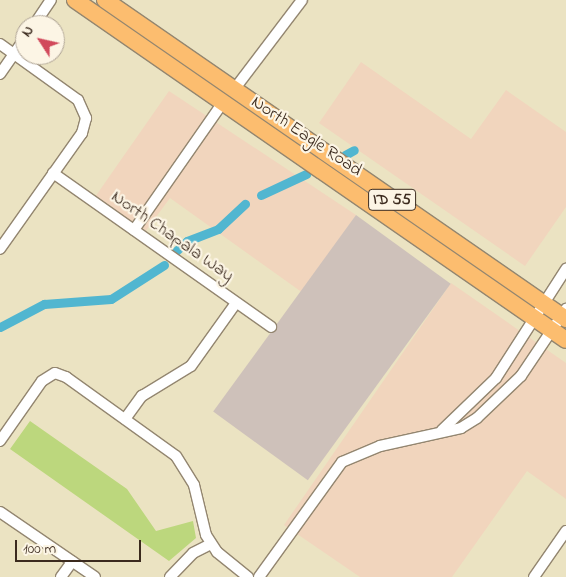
<!DOCTYPE html>
<style>
body{margin:0}
#map{position:relative;width:566px;height:577px;overflow:hidden;background:#ebe3c2;font-family:"Indie Flower",sans-serif}
div>[style]{position:absolute}
.built>*{inset:0;background:#f1d5bd}
.industrial>*{inset:0;background:#cec1ba;transform-origin:0 0}
.green>*{inset:0;background:#bcd77d}
.canal>*{height:9px;margin:-4.5px;padding:0 4.5px;transform-origin:4.5px;border-radius:4.5px;background:#51b6d0}
.roads{filter:drop-shadow(1px 0 #938670) drop-shadow(-1px 0 #938670) drop-shadow(0 1px #938670) drop-shadow(0 -1px #938670)}
.minor>*{height:10px;margin:-5px;padding:0 5px;transform-origin:5px;border-radius:5px;background:#fff}
.trunk>*{height:16px;margin:-8px;padding:0 8px;transform-origin:8px;border-radius:8px;background:#fcbd6f}
span{translate:-50% -50%;white-space:nowrap;text-align:center;line-height:1.15;-webkit-text-stroke:4.5px #fcf5e5;paint-order:stroke}
.shield-label span{padding:1px 4px;background:#fcf5e5;border:1px solid;border-radius:4px;-webkit-text-stroke-width:0}
.shield-label{font-size:16px;color:#3b2a1e;font-weight:700}
.street-label{font-size:18px;color:#3b2a1e}
.north{position:absolute;left:15px;top:15px;width:50px;height:50px;box-sizing:border-box;background:#fcf5e5;border:1px solid #afa495;border-radius:50%;rotate:305deg;font-size:14px;font-weight:700;line-height:20px;text-align:center;color:#3b2a1e}
.north::after{content:'';display:block;margin:auto;width:18px;height:22px;background:#d1495b;clip-path:polygon(50% 0,100% 100%,50% 72%,0 100%)}
.scale{position:absolute;left:15px;top:540px;width:126px;height:22px;box-sizing:border-box;border:2px solid #3b2a1e;border-top:0;padding-left:6px;font-size:15px;line-height:18px;white-space:nowrap;color:#3b2a1e;-webkit-text-stroke:4px #fcf5e5;paint-order:stroke}
</style>
<div id="map">
<div class="built">
<i style="clip-path:polygon(361px 62px,471px 139px,506px 90px,566px 132px,566px 207px,525px 266px,319px 123px)"></i>
<i style="clip-path:polygon(169px 91px,356px 215px,303px 293px,170px 198px,145px 232px,95px 197px)"></i>
<i style="clip-path:polygon(451px 283px,566px 363px,566px 499px,527px 471px,452px 577px,360px 577px,284px 525px)"></i>
</div>
<div class="industrial">
<i style="left:356px;top:215px;width:117px;height:243px;rotate:36deg"></i>
</div>
<div class="green">
<i style="clip-path:polygon(30px 421px,127px 489px,156px 531px,193px 521px,196px 538px,169px 561px,10px 449px)"></i>
</div>
<div class="canal">
<i style="left:345px;top:155px;width:10px;rotate:-29deg"></i>
<i style="left:261px;top:195px;width:50px;rotate:-25deg"></i>
<i style="left:176px;top:251px;width:15px;rotate:-42deg"></i>
<i style="left:187px;top:241px;width:33px;rotate:-21deg"></i>
<i style="left:218px;top:229px;width:37px;rotate:-43deg"></i>
<i style="left:0;top:327px;width:50px;rotate:-27.6deg"></i>
<i style="left:44px;top:304px;width:67px;rotate:-4.3deg"></i>
<i style="left:111px;top:299px;width:63px;rotate:-32.7deg"></i>
</div>
<div class="roads">
<div class="minor">
<i style="left:34px;top:25px;width:30px;rotate:-56deg"></i>
<i style="left:0;top:44px;width:96px;rotate:35.7deg"></i>
<i style="left:78px;top:100px;width:20px;rotate:66deg"></i>
<i style="left:86px;top:118px;width:16px;rotate:105deg"></i>
<i style="left:82px;top:133px;width:142px;rotate:125.3deg"></i>
<i style="left:0;top:74px;width:44px;rotate:-55.2deg"></i>
<i style="left:233px;top:91px;width:114px;rotate:-52.8deg"></i>
<i style="left:53px;top:173px;width:267px;rotate:35.2deg"></i>
<i style="left:134px;top:230px;width:154px;rotate:-55.1deg"></i>
<i style="left:125px;top:419px;width:29px;rotate:-54deg"></i>
<i style="left:142px;top:396px;width:57px;rotate:-31.5deg"></i>
<i style="left:191px;top:366px;width:77px;rotate:-54.5deg"></i>
<i style="left:442px;top:430px;width:75px;rotate:-43.9deg"></i>
<i style="left:496px;top:378px;width:130px;rotate:-57.3deg"></i>
<i style="left:0;top:441px;width:73px;rotate:-55deg"></i>
<i style="left:42px;top:381px;width:15px;rotate:-32deg"></i>
<i style="left:55px;top:373px;width:12px;rotate:20deg"></i>
<i style="left:66px;top:377px;width:135px;rotate:35.7deg"></i>
<i style="left:176px;top:456px;width:34px;rotate:58deg"></i>
<i style="left:194px;top:485px;width:51px;rotate:76.5deg"></i>
<i style="left:206px;top:535px;width:20px;rotate:57deg"></i>
<i style="left:217px;top:552px;width:40px;rotate:39deg"></i>
<i style="left:0;top:512px;width:115px;rotate:34.4deg"></i>
<i style="left:61px;top:577px;width:19px;rotate:-54deg"></i>
<i style="left:170px;top:577px;width:33px;rotate:-46deg"></i>
<i style="left:193px;top:553px;width:20px;rotate:-27deg"></i>
<i style="left:259px;top:577px;width:142px;rotate:-54.2deg"></i>
<i style="left:342px;top:462px;width:41px;rotate:-22.8deg"></i>
<i style="left:380px;top:446px;width:83px;rotate:-12.5deg"></i>
<i style="left:461px;top:428px;width:19px;rotate:-32deg"></i>
<i style="left:477px;top:418px;width:61px;rotate:-43.7deg"></i>
<i style="left:521px;top:376px;width:81px;rotate:-56.1deg"></i>
<i style="left:534px;top:577px;width:56px;rotate:-55.2deg"></i>
</div>
<div class="trunk">
<i style="left:75px;top:0;width:597px;rotate:34.7deg"></i>
<i style="left:105px;top:0;width:561px;rotate:34.68deg"></i>
</div>
</div>
<div class="shield-label">
<span style="left:392px;top:200px">ID 55</span>
</div>
<div class="street-label">
<span style="left:306px;top:137px;rotate:34deg">North Eagle Road</span>
<span style="left:172px;top:237px;rotate:35deg">North Chapala Way</span>
</div>
<div class="north">N</div>
<div class="scale">100 m</div>
</div>
